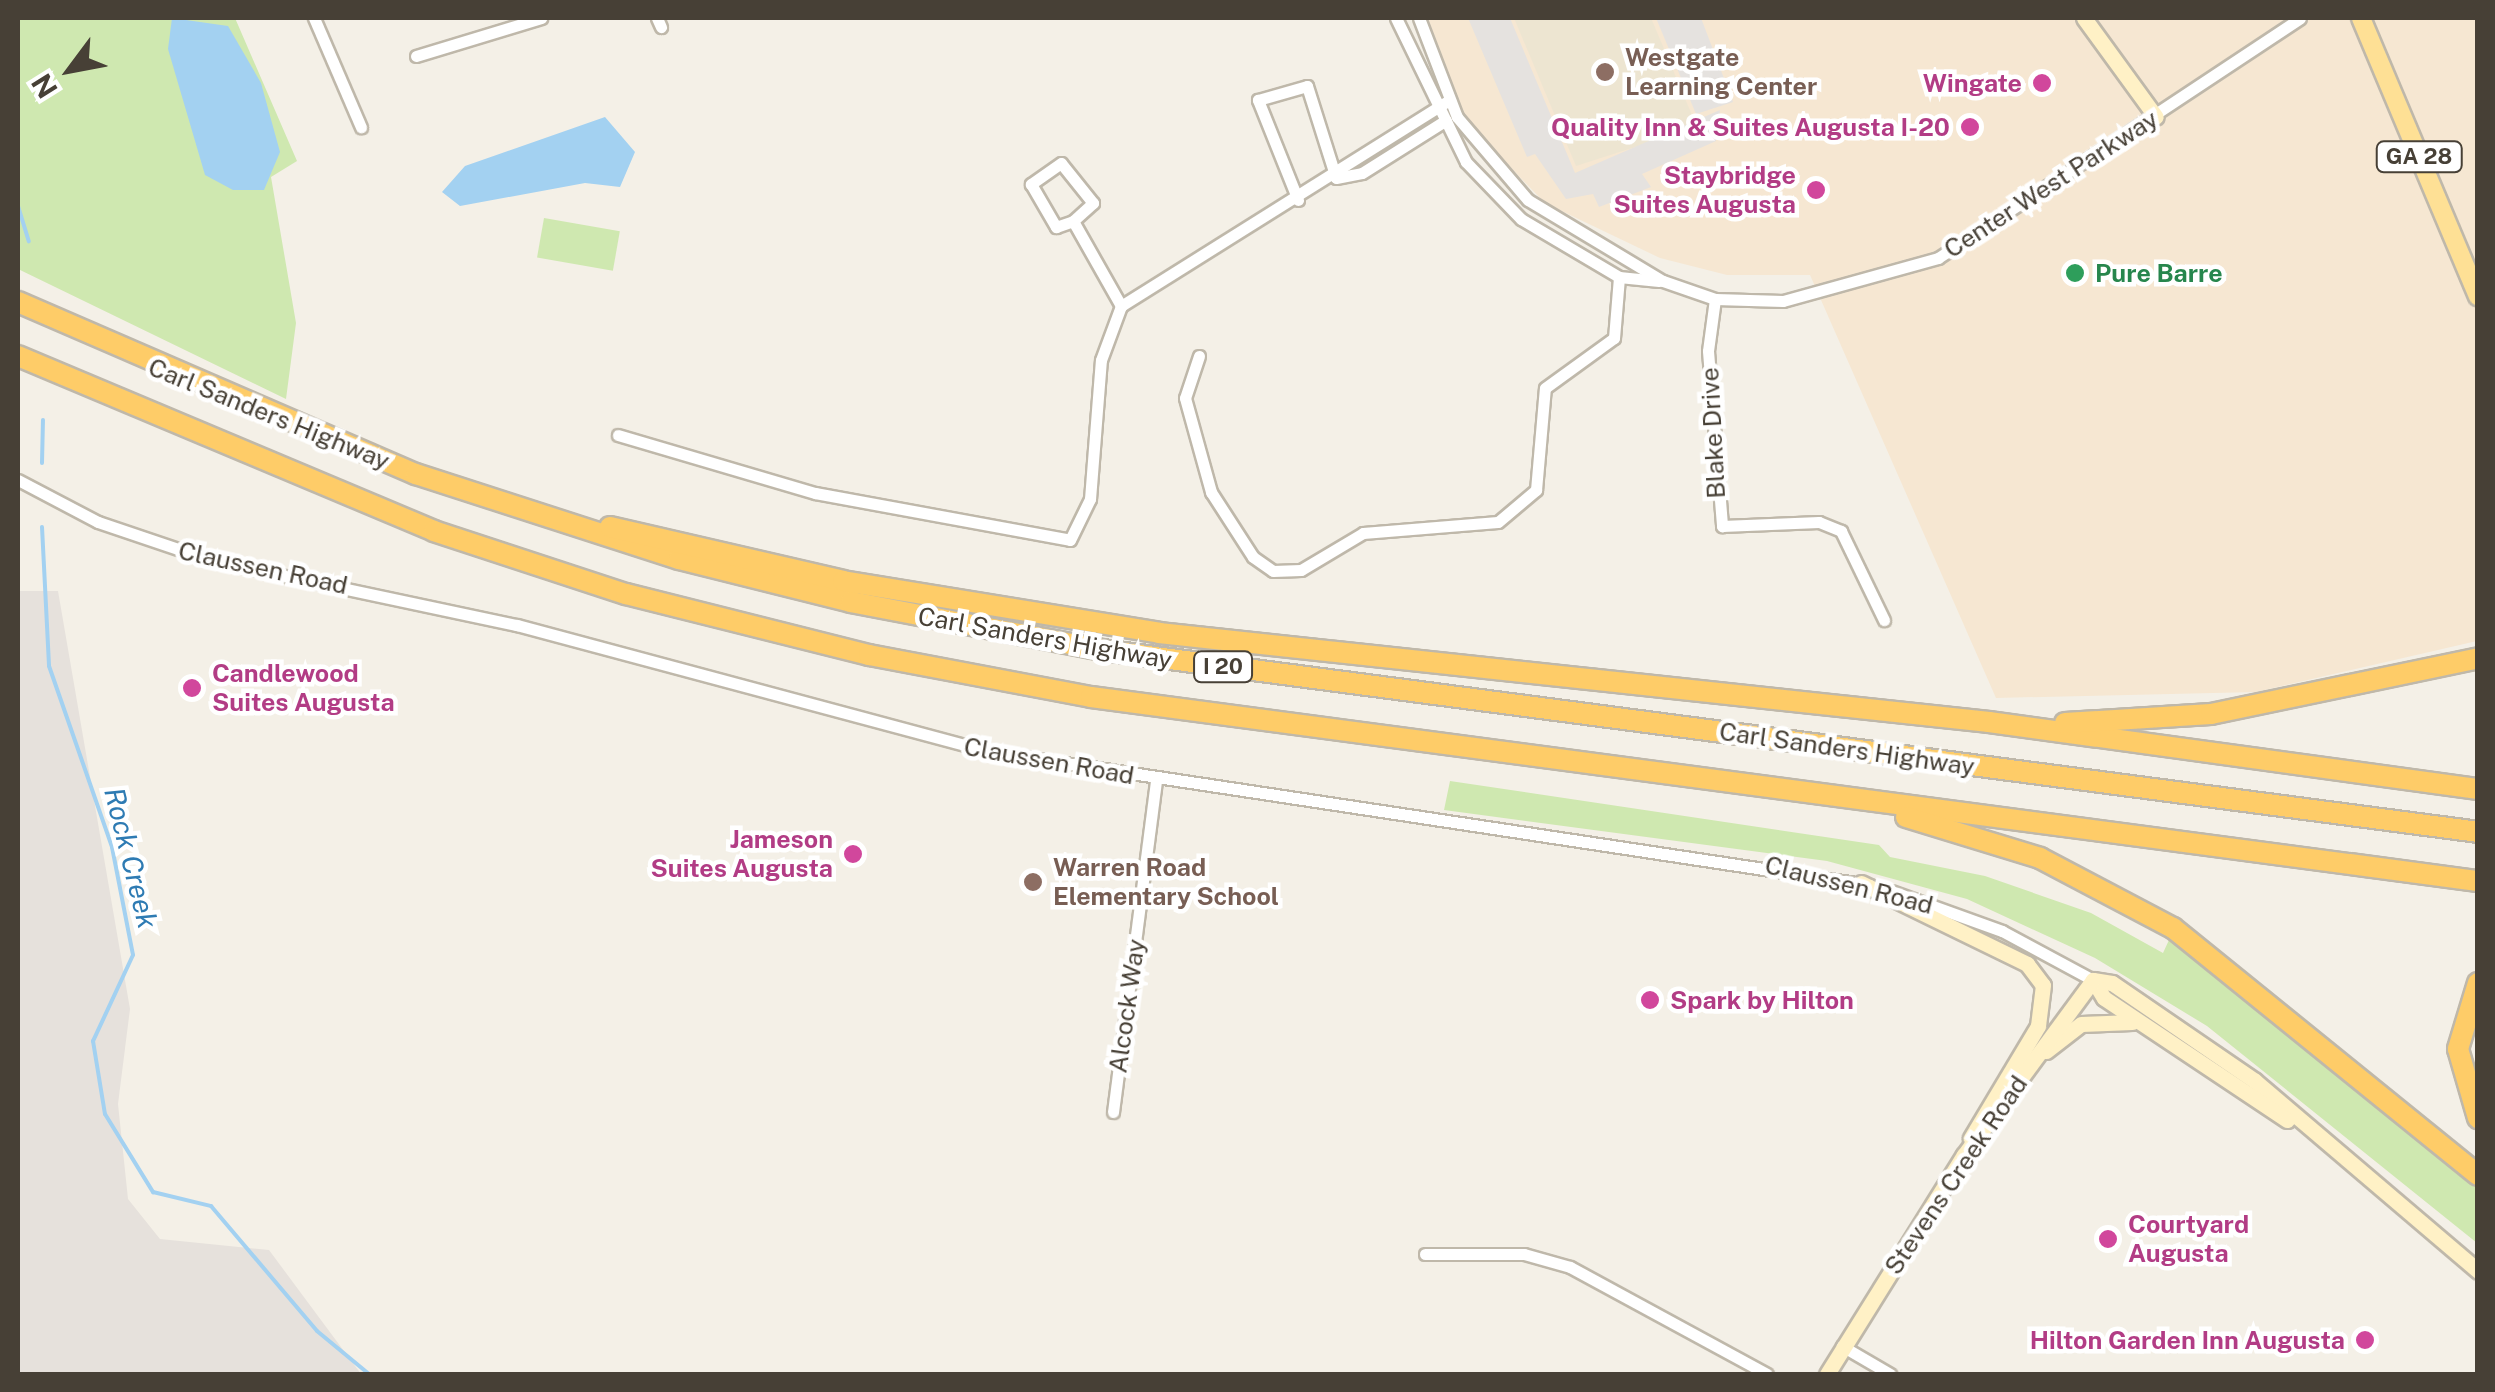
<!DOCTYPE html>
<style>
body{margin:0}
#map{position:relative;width:2495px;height:1392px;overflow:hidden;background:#f4f0e7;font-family:"Public Sans",sans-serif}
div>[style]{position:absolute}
.commercial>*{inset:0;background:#f6e7d2}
.industrial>*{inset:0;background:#e6e1dc}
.education>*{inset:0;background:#ede5d1}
.green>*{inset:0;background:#cfe8b0;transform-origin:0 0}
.parking>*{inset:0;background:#e5e2df}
.water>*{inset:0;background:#a3d1f1}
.stream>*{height:4px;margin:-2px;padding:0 2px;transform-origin:2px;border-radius:2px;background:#a3d1f1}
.roads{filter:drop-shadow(2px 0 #bfb8aa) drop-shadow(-2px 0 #bfb8aa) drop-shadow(0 2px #bfb8aa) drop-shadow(0 -2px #bfb8aa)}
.street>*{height:11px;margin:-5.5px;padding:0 5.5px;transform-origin:5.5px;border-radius:5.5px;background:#fff}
.secondary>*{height:15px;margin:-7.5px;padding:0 7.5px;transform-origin:7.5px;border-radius:7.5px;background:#fff1c6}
.primary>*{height:18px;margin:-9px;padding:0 9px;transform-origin:9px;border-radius:9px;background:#fee095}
.highway>*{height:20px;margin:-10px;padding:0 10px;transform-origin:10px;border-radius:10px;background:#fecc68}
.dots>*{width:28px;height:28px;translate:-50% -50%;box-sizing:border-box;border:5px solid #fff;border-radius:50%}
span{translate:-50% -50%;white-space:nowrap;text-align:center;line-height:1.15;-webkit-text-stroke:9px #fff;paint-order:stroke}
.shield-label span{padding:2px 8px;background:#fff;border:2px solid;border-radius:8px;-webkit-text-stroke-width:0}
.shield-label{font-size:22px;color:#474036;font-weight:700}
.education-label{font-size:25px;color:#785e54;font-weight:700}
.left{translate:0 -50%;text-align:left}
.hotel-label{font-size:25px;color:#b23c85;font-weight:700}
.right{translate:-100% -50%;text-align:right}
.street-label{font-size:25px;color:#474036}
.leisure-label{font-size:25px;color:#27864d;font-weight:700}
.water-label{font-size:28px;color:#2e7bb3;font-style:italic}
.frame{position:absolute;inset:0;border:20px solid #474036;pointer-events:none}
.north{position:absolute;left:20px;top:20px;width:100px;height:100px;-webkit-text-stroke:8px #fff;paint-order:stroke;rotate:238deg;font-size:28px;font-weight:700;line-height:40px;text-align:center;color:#474036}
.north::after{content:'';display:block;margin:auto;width:35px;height:45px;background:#474036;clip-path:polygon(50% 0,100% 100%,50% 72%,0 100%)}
</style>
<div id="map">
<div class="commercial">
<i style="clip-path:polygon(1423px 18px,2477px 18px,2477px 641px,2256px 692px,1996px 698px,1810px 275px,1727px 275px,1660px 258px,1545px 203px,1467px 123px)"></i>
</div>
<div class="industrial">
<i style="clip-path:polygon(18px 591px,58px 591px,130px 1009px,118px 1104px,128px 1199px,160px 1239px,269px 1250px,361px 1374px,18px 1374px)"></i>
</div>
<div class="education">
<i style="clip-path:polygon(1514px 18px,1651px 18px,1697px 127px,1576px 166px)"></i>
</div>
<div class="green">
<i style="clip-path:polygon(18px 18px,235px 18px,297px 161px,271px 177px,296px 323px,286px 399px,18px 269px)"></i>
<i style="left:544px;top:218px;width:77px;height:40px;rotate:10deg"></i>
<i style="clip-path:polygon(1450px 781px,1879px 845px,1890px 857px,1985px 876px,2091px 913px,2163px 953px,2169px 940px,2181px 944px,2477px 1187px,2477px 1243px,2207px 1026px,2095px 958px,1967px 899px,1827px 861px,1444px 810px)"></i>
</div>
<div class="parking">
<i style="clip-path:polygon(1468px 18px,1510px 18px,1575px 173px,1720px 110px,1716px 141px,1642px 174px,1651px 187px,1599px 207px,1593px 194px,1566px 199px,1535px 154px,1527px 157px)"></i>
<i style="clip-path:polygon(1656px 18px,1701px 18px,1733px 102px,1696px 114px)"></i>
</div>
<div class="water">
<i style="clip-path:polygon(172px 18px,228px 26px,261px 83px,280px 152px,264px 190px,233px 190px,205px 175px,168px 49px)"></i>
<i style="clip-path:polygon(605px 117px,635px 152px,620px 187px,585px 183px,460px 206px,442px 192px,465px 166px)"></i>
</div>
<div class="stream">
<i style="left:18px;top:206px;width:37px;rotate:73deg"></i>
<i style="left:42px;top:463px;width:43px;rotate:-88.7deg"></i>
<i style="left:42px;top:527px;width:139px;rotate:87.1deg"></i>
<i style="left:49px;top:666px;width:192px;rotate:70.8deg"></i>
<i style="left:112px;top:847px;width:110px;rotate:79deg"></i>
<i style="left:133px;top:955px;width:95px;rotate:114.9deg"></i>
<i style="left:93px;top:1041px;width:74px;rotate:80.7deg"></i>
<i style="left:105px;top:1114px;width:92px;rotate:58.4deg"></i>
<i style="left:153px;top:1192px;width:60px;rotate:13.6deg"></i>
<i style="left:211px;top:1206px;width:164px;rotate:49.7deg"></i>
<i style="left:317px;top:1331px;width:67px;rotate:39.6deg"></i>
</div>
<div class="roads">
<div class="street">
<i style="left:314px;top:18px;width:119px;rotate:66.7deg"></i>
<i style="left:657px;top:18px;width:10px;rotate:66deg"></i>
<i style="left:1396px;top:18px;width:160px;rotate:64.1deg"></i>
<i style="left:1466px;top:162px;width:79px;rotate:46deg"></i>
<i style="left:1521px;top:219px;width:114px;rotate:30.6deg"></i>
<i style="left:1619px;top:277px;width:40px;rotate:5.7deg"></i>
<i style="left:1419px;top:18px;width:106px;rotate:69deg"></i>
<i style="left:1457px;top:117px;width:109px;rotate:49.5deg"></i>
<i style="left:1528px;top:200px;width:157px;rotate:31deg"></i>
<i style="left:1663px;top:281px;width:55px;rotate:19.1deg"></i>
<i style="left:1715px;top:299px;width:68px;rotate:1.7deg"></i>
<i style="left:1783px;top:301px;width:161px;rotate:-15.5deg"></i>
<i style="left:1938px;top:258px;width:434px;rotate:-33.5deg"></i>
<i style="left:416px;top:56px;width:131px;rotate:-16.9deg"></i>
<i style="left:1336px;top:178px;width:26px;rotate:-11deg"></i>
<i style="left:1362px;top:173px;width:99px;rotate:-32.2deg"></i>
<i style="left:1298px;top:200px;width:108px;rotate:-111.8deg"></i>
<i style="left:1258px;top:100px;width:51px;rotate:-15.9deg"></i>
<i style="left:1307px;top:86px;width:96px;rotate:72.5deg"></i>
<i style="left:1073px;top:221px;width:27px;rotate:-42deg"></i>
<i style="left:1093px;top:203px;width:51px;rotate:-128.7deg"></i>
<i style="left:1061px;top:163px;width:37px;rotate:145deg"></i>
<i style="left:1031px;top:184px;width:50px;rotate:59.8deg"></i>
<i style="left:1056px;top:227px;width:18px;rotate:-19deg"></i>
<i style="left:1073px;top:221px;width:98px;rotate:60.5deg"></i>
<i style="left:1715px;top:299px;width:52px;rotate:97.7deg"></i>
<i style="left:1708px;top:351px;width:176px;rotate:85.4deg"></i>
<i style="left:1722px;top:526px;width:97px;rotate:-2.4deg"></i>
<i style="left:1819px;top:522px;width:24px;rotate:22deg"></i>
<i style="left:1841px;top:531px;width:99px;rotate:64.2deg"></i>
<i style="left:1199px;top:356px;width:44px;rotate:108.4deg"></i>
<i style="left:1185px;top:398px;width:98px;rotate:74.5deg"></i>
<i style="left:1211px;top:492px;width:77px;rotate:57.1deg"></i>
<i style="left:1253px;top:557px;width:24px;rotate:35deg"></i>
<i style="left:1273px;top:571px;width:28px;rotate:-2deg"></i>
<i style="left:1301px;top:570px;width:72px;rotate:-30.8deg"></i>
<i style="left:1363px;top:533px;width:135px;rotate:-4.7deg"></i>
<i style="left:1498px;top:522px;width:50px;rotate:-40.1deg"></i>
<i style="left:1536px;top:490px;width:102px;rotate:-85deg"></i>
<i style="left:1545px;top:388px;width:85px;rotate:-35.9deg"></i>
<i style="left:1614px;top:338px;width:61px;rotate:-85.3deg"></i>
<i style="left:618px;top:435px;width:205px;rotate:16.4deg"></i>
<i style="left:815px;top:493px;width:259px;rotate:10.4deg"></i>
<i style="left:1070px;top:540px;width:46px;rotate:-64deg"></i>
<i style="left:1090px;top:499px;width:139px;rotate:-85.5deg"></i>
<i style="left:1101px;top:360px;width:58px;rotate:-69.7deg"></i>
<i style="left:1121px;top:306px;width:388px;rotate:-32.1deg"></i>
<i style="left:18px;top:480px;width:90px;rotate:27.7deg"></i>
<i style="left:98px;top:522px;width:118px;rotate:18.7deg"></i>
<i style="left:210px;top:560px;width:314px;rotate:12deg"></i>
<i style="left:517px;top:625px;width:486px;rotate:15deg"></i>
<i style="left:986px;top:751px;width:893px;rotate:8.63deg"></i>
<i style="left:1891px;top:891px;width:118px;rotate:19.8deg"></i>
<i style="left:2002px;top:931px;width:103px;rotate:28.3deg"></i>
<i style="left:1113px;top:1112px;width:335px;rotate:-82.6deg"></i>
<i style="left:1425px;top:1254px;width:99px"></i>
<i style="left:1524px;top:1254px;width:48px;rotate:15.8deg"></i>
<i style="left:1570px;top:1267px;width:224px;rotate:28.5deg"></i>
<i style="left:1842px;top:1346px;width:56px;rotate:30.3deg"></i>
</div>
<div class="secondary">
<i style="left:2084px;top:18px;width:122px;rotate:54deg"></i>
<i style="left:1861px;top:883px;width:185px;rotate:26deg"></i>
<i style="left:2027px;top:964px;width:26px;rotate:53deg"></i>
<i style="left:2043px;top:985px;width:41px;rotate:97deg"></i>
<i style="left:2038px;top:1026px;width:131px;rotate:120.9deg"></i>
<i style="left:2093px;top:980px;width:19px;rotate:9deg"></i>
<i style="left:2112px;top:983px;width:173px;rotate:34.4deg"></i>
<i style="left:2255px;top:1081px;width:293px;rotate:40.4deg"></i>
<i style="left:2093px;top:980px;width:21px;rotate:59deg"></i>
<i style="left:2104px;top:998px;width:220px;rotate:33.7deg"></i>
<i style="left:2046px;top:1051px;width:44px;rotate:-37.6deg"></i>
<i style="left:2081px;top:1024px;width:51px;rotate:-2.2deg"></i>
<i style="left:1827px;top:1374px;width:258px;rotate:-58deg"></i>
<i style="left:1964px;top:1155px;width:217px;rotate:-53.6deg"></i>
</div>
<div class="primary">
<i style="left:2361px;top:18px;width:302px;rotate:67.2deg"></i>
</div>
<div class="highway">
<i style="left:18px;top:302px;width:434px;rotate:23.4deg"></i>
<i style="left:416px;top:474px;width:276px;rotate:17.9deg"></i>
<i style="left:679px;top:559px;width:177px;rotate:14deg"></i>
<i style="left:851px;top:602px;width:256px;rotate:10.8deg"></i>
<i style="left:1102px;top:650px;width:1388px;rotate:7.53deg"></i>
<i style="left:18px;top:356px;width:451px;rotate:22.8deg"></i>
<i style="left:434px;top:531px;width:202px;rotate:18.2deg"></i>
<i style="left:626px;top:594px;width:251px;rotate:14.1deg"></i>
<i style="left:869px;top:655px;width:226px;rotate:10.7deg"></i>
<i style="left:1091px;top:697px;width:1399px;rotate:7.56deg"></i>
<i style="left:610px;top:527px;width:239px;rotate:13deg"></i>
<i style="left:843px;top:581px;width:320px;rotate:9.3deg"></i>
<i style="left:1159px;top:633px;width:835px;rotate:6.12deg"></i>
<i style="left:1989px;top:722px;width:494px;rotate:7.8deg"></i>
<i style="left:2065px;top:723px;width:146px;rotate:-3.5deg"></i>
<i style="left:2211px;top:714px;width:273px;rotate:-11.8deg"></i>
<i style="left:1906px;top:817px;width:140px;rotate:17deg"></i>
<i style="left:2040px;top:858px;width:150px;rotate:27.8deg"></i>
<i style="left:2173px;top:928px;width:392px;rotate:39deg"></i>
<i style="left:2478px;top:983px;width:69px;rotate:106.9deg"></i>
<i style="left:2458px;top:1049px;width:72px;rotate:73.8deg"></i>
</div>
</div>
<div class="dots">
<i style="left:1605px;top:72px;background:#8d6e63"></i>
<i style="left:2042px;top:83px;background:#d1479c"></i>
<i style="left:1970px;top:127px;background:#d1479c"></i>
<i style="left:1816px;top:190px;background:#d1479c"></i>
<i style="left:2075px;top:273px;background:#2e9e5b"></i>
<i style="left:192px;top:688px;background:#d1479c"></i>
<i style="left:853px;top:854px;background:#d1479c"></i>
<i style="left:1033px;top:882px;background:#8d6e63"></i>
<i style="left:1650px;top:1000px;background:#d1479c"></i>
<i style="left:2108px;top:1239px;background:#d1479c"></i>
<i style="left:2365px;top:1340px;background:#d1479c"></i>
</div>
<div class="shield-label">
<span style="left:2419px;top:157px">GA 28</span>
<span style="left:1223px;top:667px">I 20</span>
</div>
<div class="education-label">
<span class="left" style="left:1625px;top:72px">Westgate<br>Learning Center</span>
<span class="left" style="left:1053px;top:882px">Warren Road<br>Elementary School</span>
</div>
<div class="hotel-label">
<span class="right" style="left:2022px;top:83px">Wingate</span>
<span class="right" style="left:1950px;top:127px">Quality Inn &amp; Suites Augusta I-20</span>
<span class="right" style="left:1796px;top:190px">Staybridge<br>Suites Augusta</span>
<span class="left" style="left:212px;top:688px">Candlewood<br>Suites Augusta</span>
<span class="right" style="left:833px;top:854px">Jameson<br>Suites Augusta</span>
<span class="left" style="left:1670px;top:1000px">Spark by Hilton</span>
<span class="left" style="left:2128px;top:1239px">Courtyard<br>Augusta</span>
<span class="right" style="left:2345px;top:1340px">Hilton Garden Inn Augusta</span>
</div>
<div class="street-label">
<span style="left:2051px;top:184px;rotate:-33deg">Center West Parkway</span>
<span style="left:269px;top:414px;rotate:22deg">Carl Sanders Highway</span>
<span style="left:1713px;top:433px;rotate:-93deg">Blake Drive</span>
<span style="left:263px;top:568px;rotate:12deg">Claussen Road</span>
<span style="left:1045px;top:638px;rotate:10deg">Carl Sanders Highway</span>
<span style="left:1847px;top:749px;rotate:8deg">Carl Sanders Highway</span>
<span style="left:1049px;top:761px;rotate:10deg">Claussen Road</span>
<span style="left:1849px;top:885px;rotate:14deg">Claussen Road</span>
<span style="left:1127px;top:1006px;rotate:-82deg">Alcock Way</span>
<span style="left:1956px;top:1175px;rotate:-56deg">Stevens Creek Road</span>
</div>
<div class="leisure-label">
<span class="left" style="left:2095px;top:273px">Pure Barre</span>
</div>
<div class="water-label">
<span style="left:131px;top:858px;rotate:76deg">Rock Creek</span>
</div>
<div class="frame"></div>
<div class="north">N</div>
</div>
